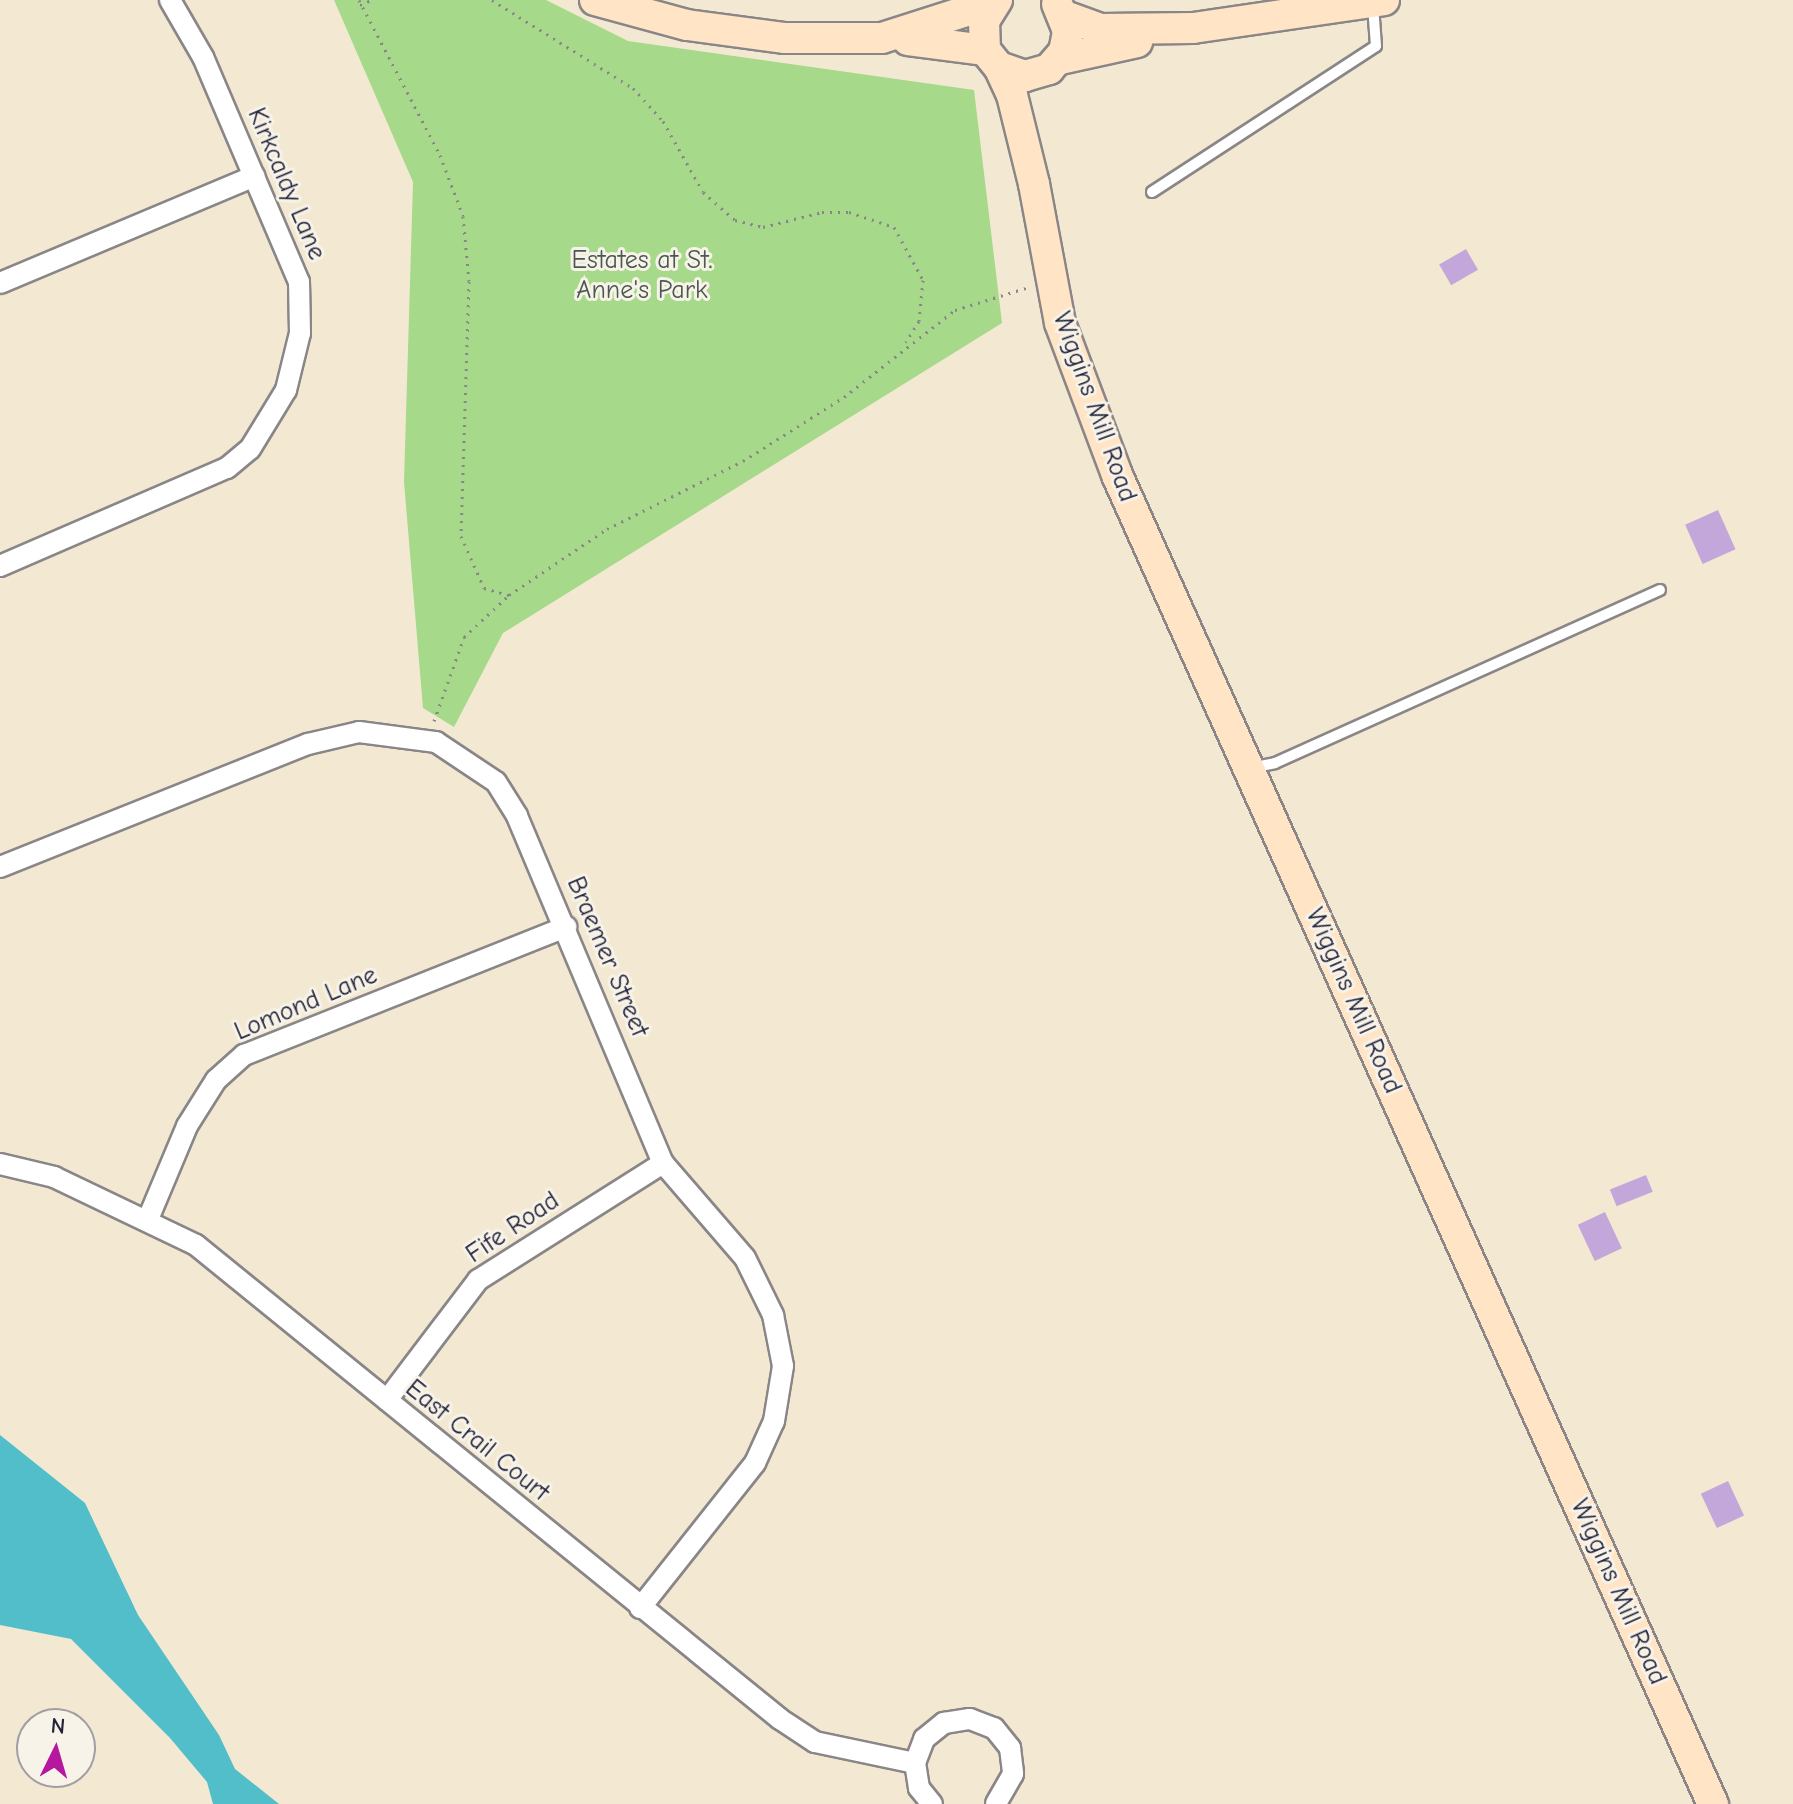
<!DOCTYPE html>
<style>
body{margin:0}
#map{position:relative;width:1793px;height:1804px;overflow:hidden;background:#f3e9d3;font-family:"Comic Neue",sans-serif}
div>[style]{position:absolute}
.green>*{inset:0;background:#a6d989}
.water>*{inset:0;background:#51beca}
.building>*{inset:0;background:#c4a7da;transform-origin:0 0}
.path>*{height:3px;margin-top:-1.5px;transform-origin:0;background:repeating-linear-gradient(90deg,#8a8687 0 2px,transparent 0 8px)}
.roads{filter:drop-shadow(2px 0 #8a8687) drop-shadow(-2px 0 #8a8687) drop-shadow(0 2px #8a8687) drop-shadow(0 -2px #8a8687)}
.lane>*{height:10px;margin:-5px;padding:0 5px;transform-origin:5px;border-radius:5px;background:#fff}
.street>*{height:20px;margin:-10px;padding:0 10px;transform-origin:10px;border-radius:10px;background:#fff}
.secondary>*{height:30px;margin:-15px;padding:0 15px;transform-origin:15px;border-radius:15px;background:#ffe4c6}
span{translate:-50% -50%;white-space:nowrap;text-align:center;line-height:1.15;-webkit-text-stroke:6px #f7f3e8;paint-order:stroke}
.street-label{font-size:26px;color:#22223b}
.park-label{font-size:26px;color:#4a5952}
.north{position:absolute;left:16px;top:1708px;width:80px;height:80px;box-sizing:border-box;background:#f7f3e8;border:2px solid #a29fa3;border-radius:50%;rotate:5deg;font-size:22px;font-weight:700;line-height:32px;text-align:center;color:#22223b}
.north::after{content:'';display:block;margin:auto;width:28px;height:36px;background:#b5179e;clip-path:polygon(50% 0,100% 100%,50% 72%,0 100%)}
</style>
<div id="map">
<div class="green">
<i style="clip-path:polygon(334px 0,546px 0,628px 41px,974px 90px,1002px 323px,503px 633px,454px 727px,423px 708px,404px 482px,413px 182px)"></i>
</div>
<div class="water">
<i style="clip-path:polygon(0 1435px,85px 1503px,138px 1615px,219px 1735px,235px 1769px,279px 1804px,213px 1804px,207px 1782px,170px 1738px,71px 1639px,0 1625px)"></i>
</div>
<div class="building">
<i style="left:1466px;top:249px;width:24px;height:31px;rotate:60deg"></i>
<i style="left:1718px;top:510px;width:43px;height:36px;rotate:66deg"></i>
<i style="left:1646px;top:1175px;width:18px;height:39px;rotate:68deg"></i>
<i style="left:1605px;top:1212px;width:40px;height:30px;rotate:65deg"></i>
<i style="left:1728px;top:1481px;width:38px;height:30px;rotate:65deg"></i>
</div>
<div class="path">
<i style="left:359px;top:0;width:175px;rotate:62.4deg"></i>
<i style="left:440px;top:155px;width:65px;rotate:69.3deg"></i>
<i style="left:463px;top:216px;width:65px;rotate:84.7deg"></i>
<i style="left:469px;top:281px;width:255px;rotate:91.8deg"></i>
<i style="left:461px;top:536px;width:57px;rotate:66.1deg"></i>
<i style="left:484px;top:588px;width:26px;rotate:16deg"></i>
<i style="left:492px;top:0;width:166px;rotate:32deg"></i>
<i style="left:633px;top:88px;width:45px;rotate:47.7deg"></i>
<i style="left:663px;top:121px;width:81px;rotate:60.6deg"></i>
<i style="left:703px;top:192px;width:43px;rotate:41.2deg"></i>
<i style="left:735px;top:220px;width:29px;rotate:14deg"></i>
<i style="left:763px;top:227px;width:61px;rotate:-14.3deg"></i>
<i style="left:822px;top:212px;width:27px"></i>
<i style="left:849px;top:212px;width:47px;rotate:18.4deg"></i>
<i style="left:894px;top:227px;width:60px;rotate:61.3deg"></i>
<i style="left:923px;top:280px;width:41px;rotate:95.6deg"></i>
<i style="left:919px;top:321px;width:25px;rotate:122deg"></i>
<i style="left:360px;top:5px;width:12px;rotate:-24deg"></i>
<i style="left:434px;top:721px;width:89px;rotate:-70.3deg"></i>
<i style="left:464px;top:637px;width:62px;rotate:-43deg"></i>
<i style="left:509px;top:595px;width:118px;rotate:-34deg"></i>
<i style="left:607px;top:529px;width:152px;rotate:-26.6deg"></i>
<i style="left:743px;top:461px;width:120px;rotate:-32.4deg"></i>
<i style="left:844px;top:397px;width:141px;rotate:-38.1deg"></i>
<i style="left:955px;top:310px;width:77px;rotate:-17.3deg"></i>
</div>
<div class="roads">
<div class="lane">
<i style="left:1152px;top:192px;width:267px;rotate:-33.1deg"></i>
<i style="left:1376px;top:46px;width:41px;rotate:-94.2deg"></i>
<i style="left:1250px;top:768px;width:25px;rotate:-11deg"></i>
<i style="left:1275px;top:763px;width:422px;rotate:-24.2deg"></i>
</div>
<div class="street">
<i style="left:0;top:283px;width:276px;rotate:-22.8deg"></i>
<i style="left:0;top:566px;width:247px;rotate:-23.4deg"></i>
<i style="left:227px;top:468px;width:30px;rotate:-40deg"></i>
<i style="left:250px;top:449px;width:69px;rotate:-58.6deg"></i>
<i style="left:286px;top:390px;width:59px;rotate:-76.2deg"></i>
<i style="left:300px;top:333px;width:51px;rotate:-91.1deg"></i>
<i style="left:299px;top:282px;width:245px;rotate:-113.1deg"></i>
<i style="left:203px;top:57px;width:66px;rotate:-120.1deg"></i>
<i style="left:0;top:867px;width:332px;rotate:-21.8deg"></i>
<i style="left:308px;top:744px;width:52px;rotate:-13.2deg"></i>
<i style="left:359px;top:732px;width:78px;rotate:7.4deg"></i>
<i style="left:436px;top:742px;width:72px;rotate:33.7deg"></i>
<i style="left:496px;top:782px;width:40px;rotate:58deg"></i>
<i style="left:517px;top:816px;width:376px;rotate:67.2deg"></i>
<i style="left:663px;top:1163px;width:125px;rotate:49.2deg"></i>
<i style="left:745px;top:1258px;width:64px;rotate:63.8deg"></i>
<i style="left:773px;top:1315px;width:52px;rotate:78.9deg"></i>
<i style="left:783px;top:1366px;width:56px;rotate:99.3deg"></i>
<i style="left:774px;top:1421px;width:46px;rotate:114.3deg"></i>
<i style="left:755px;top:1463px;width:185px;rotate:128.4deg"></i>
<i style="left:0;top:1164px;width:56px;rotate:13.5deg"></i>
<i style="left:54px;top:1177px;width:157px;rotate:25.6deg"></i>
<i style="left:196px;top:1245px;width:752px;rotate:39.06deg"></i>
<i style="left:780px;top:1719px;width:42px;rotate:33.3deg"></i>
<i style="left:815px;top:1742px;width:102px;rotate:11.9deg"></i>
<i style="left:148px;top:1219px;width:101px;rotate:-67.2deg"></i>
<i style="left:187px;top:1126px;width:54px;rotate:-57.8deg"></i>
<i style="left:216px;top:1080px;width:38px;rotate:-42deg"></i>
<i style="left:244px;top:1055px;width:347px;rotate:-21.7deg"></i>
<i style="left:387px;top:1400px;width:151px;rotate:-52.8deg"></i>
<i style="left:478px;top:1280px;width:219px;rotate:-32.3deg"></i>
<i style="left:932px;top:1804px;width:21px;rotate:-129deg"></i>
<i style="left:919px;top:1788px;width:25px;rotate:-99deg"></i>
<i style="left:915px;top:1763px;width:26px;rotate:-69deg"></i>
<i style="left:924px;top:1739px;width:26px;rotate:-39deg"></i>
<i style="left:944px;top:1723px;width:26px;rotate:-9deg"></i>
<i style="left:970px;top:1719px;width:26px;rotate:21deg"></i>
<i style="left:994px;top:1728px;width:26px;rotate:51deg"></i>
<i style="left:1010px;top:1748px;width:26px;rotate:83deg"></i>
<i style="left:1013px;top:1774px;width:34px;rotate:120deg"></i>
</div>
<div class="secondary">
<i style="left:595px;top:0;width:95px;rotate:15.2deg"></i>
<i style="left:687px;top:25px;width:99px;rotate:7.6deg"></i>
<i style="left:785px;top:38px;width:97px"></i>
<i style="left:882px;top:38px;width:119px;rotate:-17.7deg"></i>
<i style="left:997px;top:0;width:25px;rotate:122deg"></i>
<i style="left:984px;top:21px;width:29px;rotate:88deg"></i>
<i style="left:985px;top:50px;width:22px;rotate:51deg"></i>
<i style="left:999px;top:67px;width:28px;rotate:19deg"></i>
<i style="left:1025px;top:76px;width:25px;rotate:-16deg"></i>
<i style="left:1049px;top:69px;width:23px;rotate:-49deg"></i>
<i style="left:1064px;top:52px;width:21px;rotate:-79deg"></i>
<i style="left:1068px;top:31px;width:29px;rotate:-112deg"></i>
<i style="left:1065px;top:16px;width:38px;rotate:20deg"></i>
<i style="left:1101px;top:29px;width:92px;rotate:-0.6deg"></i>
<i style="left:1193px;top:28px;width:193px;rotate:-8.3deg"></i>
<i style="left:908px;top:40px;width:78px;rotate:7.4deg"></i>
<i style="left:1060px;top:59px;width:79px;rotate:-12.4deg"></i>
<i style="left:999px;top:67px;width:31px;rotate:65deg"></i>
<i style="left:1012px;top:95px;width:92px;rotate:76.1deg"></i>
<i style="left:1034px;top:184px;width:141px;rotate:79.4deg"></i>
<i style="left:1060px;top:323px;width:162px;rotate:69.4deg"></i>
<i style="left:1117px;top:475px;width:1457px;rotate:65.85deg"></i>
</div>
</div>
<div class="street-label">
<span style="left:286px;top:184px;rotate:67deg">Kirkcaldy Lane</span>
<span style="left:1094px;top:407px;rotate:70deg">Wiggins Mill Road</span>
<span style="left:607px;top:957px;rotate:67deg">Braemer Street</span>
<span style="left:1353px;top:1001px;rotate:66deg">Wiggins Mill Road</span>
<span style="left:306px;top:1004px;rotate:-23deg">Lomond Lane</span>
<span style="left:513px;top:1228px;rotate:-34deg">Fife Road</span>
<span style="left:477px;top:1441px;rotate:39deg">East Crail Court</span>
<span style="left:1618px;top:1592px;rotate:66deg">Wiggins Mill Road</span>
</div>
<div class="park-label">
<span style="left:642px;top:276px">Estates at St.<br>Anne's Park</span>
</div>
<div class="north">N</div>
</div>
